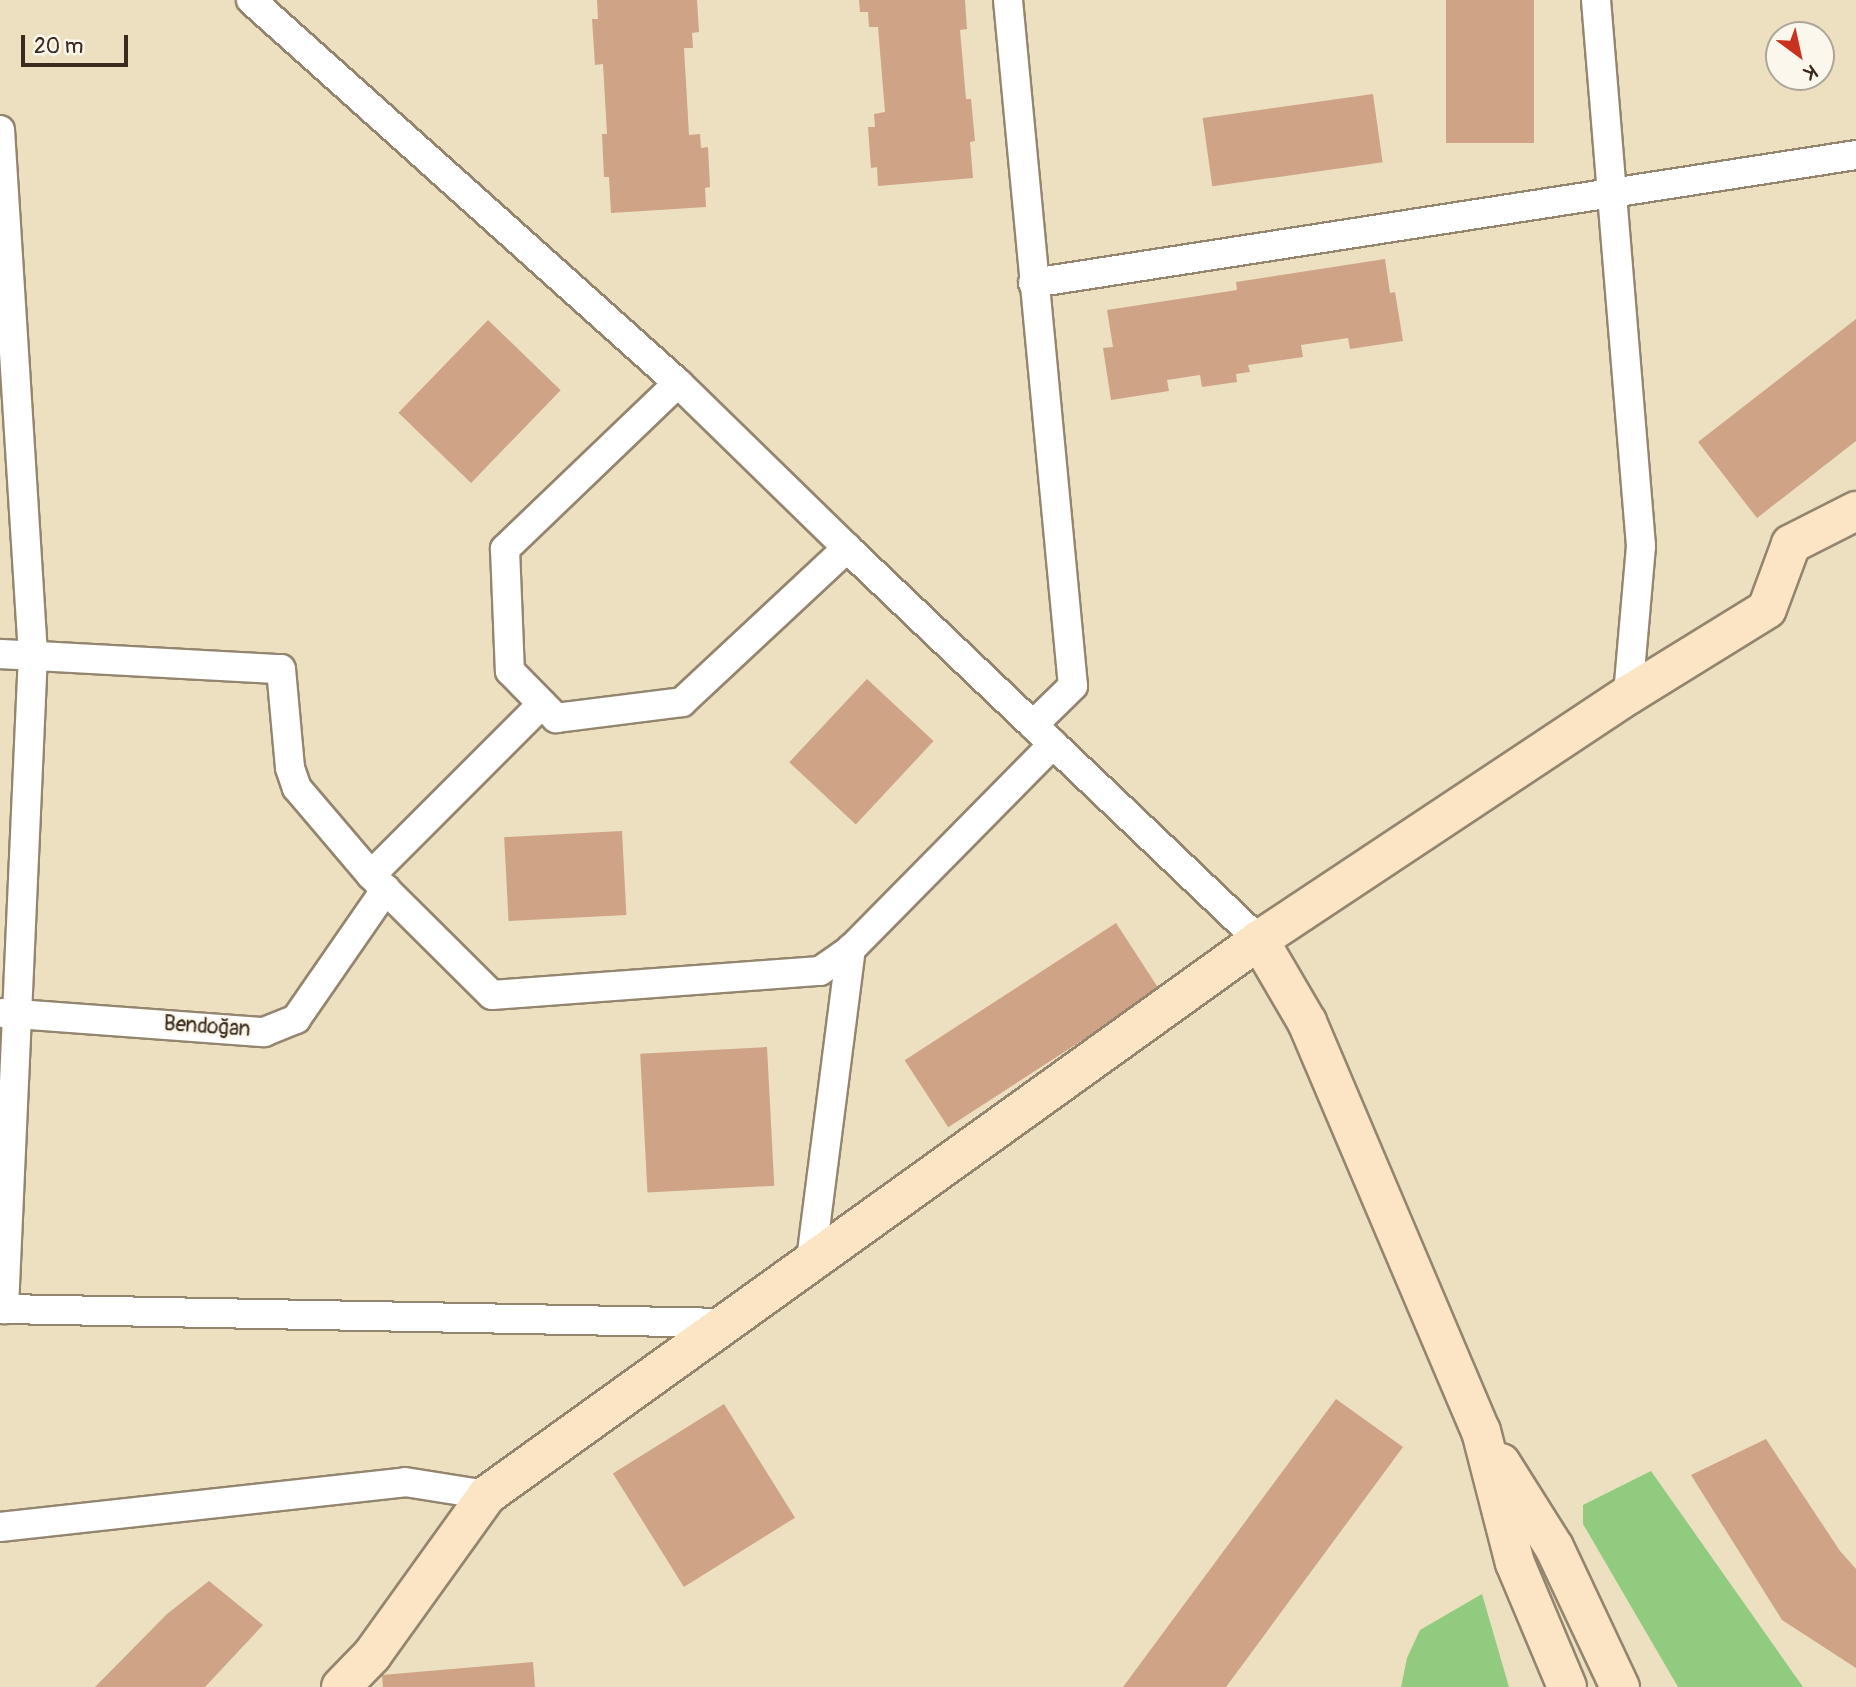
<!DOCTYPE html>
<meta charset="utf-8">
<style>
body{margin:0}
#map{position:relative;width:1856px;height:1687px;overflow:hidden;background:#ede0c0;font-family:Pangolin,sans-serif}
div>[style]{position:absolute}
.green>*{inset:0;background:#90cb7f}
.building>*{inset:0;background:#cea386;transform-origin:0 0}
.roads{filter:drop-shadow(2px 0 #94856f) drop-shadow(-2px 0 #94856f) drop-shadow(0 2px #94856f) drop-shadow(0 -2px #94856f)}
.street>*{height:28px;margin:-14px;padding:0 14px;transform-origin:14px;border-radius:14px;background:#fff}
.secondary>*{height:38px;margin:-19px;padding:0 19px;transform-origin:19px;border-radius:19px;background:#fce5c4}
span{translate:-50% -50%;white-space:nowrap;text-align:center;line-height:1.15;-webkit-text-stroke:5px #fbf7ec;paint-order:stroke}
.street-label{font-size:21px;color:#3b2a1e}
.north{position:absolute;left:1765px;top:21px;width:70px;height:70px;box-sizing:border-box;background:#fbf7ec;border:2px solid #aea59a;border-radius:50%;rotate:147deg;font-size:19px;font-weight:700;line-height:28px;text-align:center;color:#3b2a1e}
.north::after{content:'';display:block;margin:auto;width:24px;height:32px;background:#c8321e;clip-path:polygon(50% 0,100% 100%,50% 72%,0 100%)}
.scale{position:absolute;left:21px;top:35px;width:107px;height:32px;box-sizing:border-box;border:4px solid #3b2a1e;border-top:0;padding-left:9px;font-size:21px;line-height:24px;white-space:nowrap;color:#3b2a1e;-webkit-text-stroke:5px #fbf7ec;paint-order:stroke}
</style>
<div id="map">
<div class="green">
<i style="clip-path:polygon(1651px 1471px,1803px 1687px,1804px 1687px,1678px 1687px,1583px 1524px,1583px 1505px)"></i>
<i style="clip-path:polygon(1482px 1594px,1509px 1687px,1401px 1687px,1407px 1658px,1420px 1630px)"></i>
</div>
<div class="building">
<i style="clip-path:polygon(597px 0,697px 0,699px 32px,692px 33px,693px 48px,684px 48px,689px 135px,700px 134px,701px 148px,708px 147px,710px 187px,705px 188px,706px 207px,611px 213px,609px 177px,604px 177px,602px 134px,607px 134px,603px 64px,595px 65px,592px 19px,598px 19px)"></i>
<i style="clip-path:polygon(859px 0,965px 0,967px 29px,960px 30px,966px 99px,971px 99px,975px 141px,970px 142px,973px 178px,878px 186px,877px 167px,871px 168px,868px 127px,875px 127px,874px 114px,885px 112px,878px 27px,869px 27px,868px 12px,860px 12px)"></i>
<i style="left:1446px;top:0;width:88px;height:143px"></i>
<i style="left:1373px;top:94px;width:69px;height:172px;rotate:82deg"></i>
<i style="clip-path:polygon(1385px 259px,1390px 293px,1395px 292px,1403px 341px,1350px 349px,1348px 338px,1301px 345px,1303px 357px,1248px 365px,1250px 372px,1236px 374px,1237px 382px,1202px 387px,1200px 375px,1167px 380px,1169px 391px,1111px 400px,1103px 348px,1113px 347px,1107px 310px,1237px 290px,1236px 282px)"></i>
<i style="clip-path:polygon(1856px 319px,1856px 441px,1757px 518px,1698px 442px)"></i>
<i style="left:488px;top:320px;width:101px;height:129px;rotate:44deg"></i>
<i style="left:867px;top:679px;width:91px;height:114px;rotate:43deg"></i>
<i style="left:622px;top:831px;width:84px;height:118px;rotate:87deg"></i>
<i style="left:1116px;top:923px;width:80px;height:252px;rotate:57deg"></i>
<i style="left:767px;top:1047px;width:139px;height:127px;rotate:87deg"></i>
<i style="clip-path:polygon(1336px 1399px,1403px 1447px,1226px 1687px,1123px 1687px)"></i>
<i style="left:724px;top:1404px;width:134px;height:131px;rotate:58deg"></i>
<i style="clip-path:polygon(1766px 1439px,1840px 1551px,1856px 1569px,1856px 1668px,1782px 1620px,1691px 1475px)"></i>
<i style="clip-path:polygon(209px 1581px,263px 1625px,205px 1687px,95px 1687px,167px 1614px)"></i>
<i style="clip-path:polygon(533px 1662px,535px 1687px,383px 1687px,382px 1675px)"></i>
</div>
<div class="roads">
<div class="street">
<i style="left:251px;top:0;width:574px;rotate:41.89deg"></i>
<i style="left:678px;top:383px;width:236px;rotate:44.3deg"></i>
<i style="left:847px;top:548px;width:569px;rotate:43.58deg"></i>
<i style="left:1008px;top:0;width:689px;rotate:84.59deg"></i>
<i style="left:1073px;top:686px;width:56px;rotate:135.7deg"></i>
<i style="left:1596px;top:0;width:548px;rotate:85.29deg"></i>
<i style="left:1641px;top:546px;width:150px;rotate:95deg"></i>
<i style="left:0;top:130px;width:525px;rotate:86.4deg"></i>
<i style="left:33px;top:654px;width:656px;rotate:92.54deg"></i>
<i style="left:4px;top:1309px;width:723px;rotate:1.11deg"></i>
<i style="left:1033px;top:283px;width:833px;rotate:-8.84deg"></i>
<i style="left:678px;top:383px;width:240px;rotate:136.2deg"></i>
<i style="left:505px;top:549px;width:122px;rotate:87.7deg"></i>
<i style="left:510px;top:671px;width:66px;rotate:45.6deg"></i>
<i style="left:556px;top:718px;width:127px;rotate:-7.2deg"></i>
<i style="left:682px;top:702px;width:226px;rotate:-43deg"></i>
<i style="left:0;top:654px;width:281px;rotate:3.1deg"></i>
<i style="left:281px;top:669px;width:99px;rotate:84.8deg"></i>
<i style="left:290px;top:768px;width:21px;rotate:71deg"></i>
<i style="left:297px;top:788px;width:114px;rotate:49.6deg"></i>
<i style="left:371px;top:875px;width:170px;rotate:44.8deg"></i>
<i style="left:492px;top:995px;width:329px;rotate:-4.2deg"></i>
<i style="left:820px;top:971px;width:38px;rotate:-35deg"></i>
<i style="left:851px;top:949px;width:288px;rotate:-45.4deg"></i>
<i style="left:371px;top:875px;width:242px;rotate:-45deg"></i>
<i style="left:3px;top:1013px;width:262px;rotate:4.2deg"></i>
<i style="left:264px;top:1032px;width:35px;rotate:-22deg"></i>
<i style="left:296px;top:1019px;width:158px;rotate:-55.3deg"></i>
<i style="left:811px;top:1260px;width:314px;rotate:-82.7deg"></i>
<i style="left:0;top:1527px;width:407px;rotate:-6.3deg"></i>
<i style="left:405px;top:1482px;width:83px;rotate:9deg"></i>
</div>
<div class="secondary">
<i style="left:1259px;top:940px;width:95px;rotate:59.7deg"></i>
<i style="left:1307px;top:1022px;width:444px;rotate:67deg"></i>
<i style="left:1481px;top:1431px;width:136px;rotate:75.6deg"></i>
<i style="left:1515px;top:1563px;width:134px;rotate:67.2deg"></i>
<i style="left:1501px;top:1463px;width:99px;rotate:57.8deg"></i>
<i style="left:1554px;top:1547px;width:155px;rotate:64.8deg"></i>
<i style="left:341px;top:1687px;width:45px;rotate:-45.9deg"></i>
<i style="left:372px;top:1655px;width:197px;rotate:-54.3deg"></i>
<i style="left:487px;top:1495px;width:951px;rotate:-35.71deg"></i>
<i style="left:1259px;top:940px;width:443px;rotate:-33.6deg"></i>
<i style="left:1628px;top:695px;width:163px;rotate:-31.7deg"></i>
<i style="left:1767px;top:609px;width:69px;rotate:-69.7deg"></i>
<i style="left:1791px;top:544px;width:73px;rotate:-26.9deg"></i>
</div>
</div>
<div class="street-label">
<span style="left:207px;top:1027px;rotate:4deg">Bendoğan</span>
</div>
<div class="north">K</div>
<div class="scale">20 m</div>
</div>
